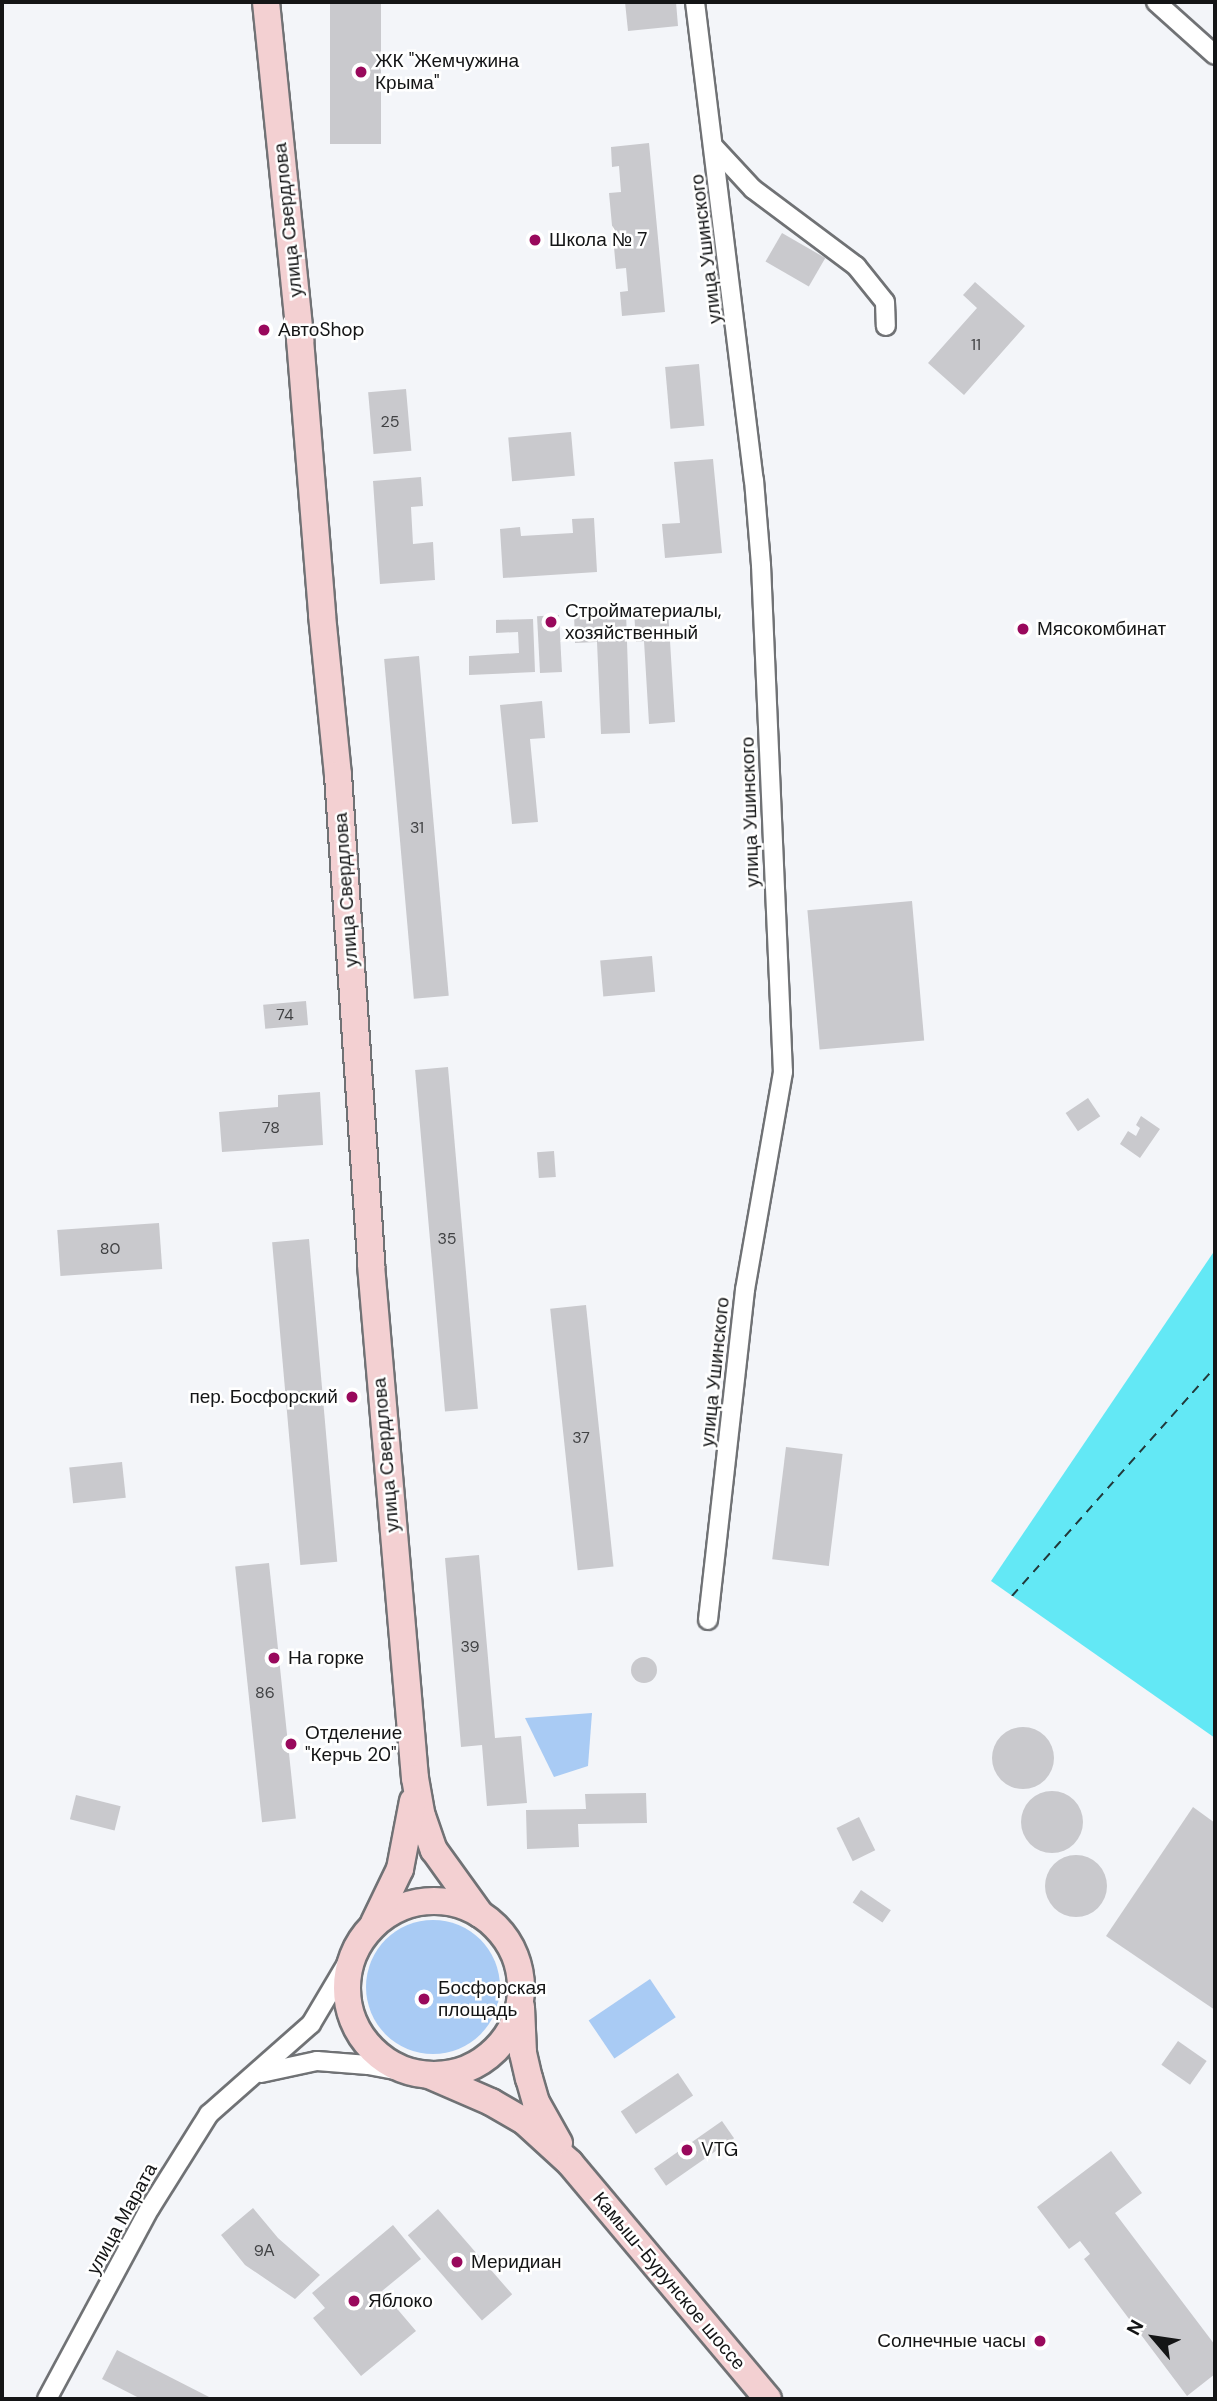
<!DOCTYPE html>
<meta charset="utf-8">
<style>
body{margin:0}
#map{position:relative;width:1217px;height:2401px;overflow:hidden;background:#f3f5f9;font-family:"DM Sans",sans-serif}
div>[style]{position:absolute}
.green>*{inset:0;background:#a9cbf4;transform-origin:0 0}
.round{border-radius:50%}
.water>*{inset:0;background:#63e8f5}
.ferry>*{height:2px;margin-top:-1px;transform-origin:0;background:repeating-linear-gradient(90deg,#21383a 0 9px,transparent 0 16px)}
.building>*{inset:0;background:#c9c9cd;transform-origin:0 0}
.roads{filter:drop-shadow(2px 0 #707275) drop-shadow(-2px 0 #707275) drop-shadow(0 2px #707275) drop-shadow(0 -2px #707275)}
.street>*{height:18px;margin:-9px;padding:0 9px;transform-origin:9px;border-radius:9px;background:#fff}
.secondary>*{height:26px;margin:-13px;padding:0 13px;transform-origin:13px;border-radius:13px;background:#f3d0d2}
.secondary>.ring{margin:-13px;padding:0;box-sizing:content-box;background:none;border:26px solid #f3d0d2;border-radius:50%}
.dots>*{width:19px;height:19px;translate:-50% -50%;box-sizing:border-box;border:4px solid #fff;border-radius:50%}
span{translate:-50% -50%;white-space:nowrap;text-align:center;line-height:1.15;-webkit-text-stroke:5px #fff;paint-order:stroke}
.number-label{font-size:16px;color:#414244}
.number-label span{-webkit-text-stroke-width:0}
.poi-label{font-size:19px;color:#141516}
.left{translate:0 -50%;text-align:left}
.right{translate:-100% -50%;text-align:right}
.street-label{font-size:19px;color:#141516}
.frame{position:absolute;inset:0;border:4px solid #141516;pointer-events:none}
.north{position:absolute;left:1119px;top:2303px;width:70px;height:70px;-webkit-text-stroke:5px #fff;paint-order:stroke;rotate:299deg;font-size:19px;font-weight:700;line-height:28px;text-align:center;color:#141516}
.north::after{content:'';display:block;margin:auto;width:24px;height:32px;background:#141516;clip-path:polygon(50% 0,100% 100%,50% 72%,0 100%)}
</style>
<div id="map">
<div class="green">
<i style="clip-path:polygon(592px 1713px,588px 1766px,554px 1777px,525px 1718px)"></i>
<i class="round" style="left:366px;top:1920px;width:134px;height:134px"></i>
<i style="left:650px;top:1979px;width:46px;height:74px;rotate:56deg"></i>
</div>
<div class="water">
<i style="clip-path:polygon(1215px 1250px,1215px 1738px,991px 1581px)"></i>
</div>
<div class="ferry">
<i style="left:1012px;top:1596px;width:306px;rotate:-48.4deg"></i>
</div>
<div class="building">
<i style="left:330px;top:2px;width:51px;height:142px"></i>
<i style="clip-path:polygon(625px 2px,676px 2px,678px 26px,628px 31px)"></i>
<i style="clip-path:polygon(649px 143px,665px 312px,622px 316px,620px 292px,628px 291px,626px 268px,616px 269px,609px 193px,621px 192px,619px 166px,612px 167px,611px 147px)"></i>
<i style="left:782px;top:233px;width:50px;height:33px;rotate:30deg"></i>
<i style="clip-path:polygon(975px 282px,1025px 326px,964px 395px,928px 363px,977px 308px,963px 295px)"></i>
<i style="left:699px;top:364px;width:62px;height:34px;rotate:85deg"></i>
<i style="left:406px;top:389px;width:62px;height:38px;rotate:85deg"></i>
<i style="left:571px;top:432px;width:44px;height:63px;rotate:85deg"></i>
<i style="clip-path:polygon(713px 459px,722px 553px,665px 558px,662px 524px,680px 523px,674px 462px)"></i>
<i style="clip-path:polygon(421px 477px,423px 506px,411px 507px,413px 544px,433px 542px,435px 580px,380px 584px,373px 481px)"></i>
<i style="clip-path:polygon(594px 518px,597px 572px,503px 578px,500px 529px,520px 527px,521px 536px,573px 533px,572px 519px)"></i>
<i style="clip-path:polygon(668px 609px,675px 722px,649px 724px,644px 641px,636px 642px,634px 611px)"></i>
<i style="clip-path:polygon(626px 611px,630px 733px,601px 734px,597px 642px,575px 643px,574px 613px)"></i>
<i style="left:559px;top:615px;width:57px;height:22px;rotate:87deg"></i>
<i style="clip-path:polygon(533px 619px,535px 672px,469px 675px,469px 656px,519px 653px,518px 632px,496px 633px,496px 620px)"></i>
<i style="left:419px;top:656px;width:341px;height:35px;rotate:85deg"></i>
<i style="clip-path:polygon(542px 701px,545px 738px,530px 739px,538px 822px,512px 824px,500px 705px)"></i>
<i style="left:912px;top:901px;width:140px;height:105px;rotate:85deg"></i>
<i style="left:652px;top:956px;width:36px;height:52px;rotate:85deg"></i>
<i style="left:306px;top:1001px;width:24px;height:43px;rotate:85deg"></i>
<i style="left:448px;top:1067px;width:343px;height:33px;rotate:85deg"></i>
<i style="clip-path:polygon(320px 1092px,323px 1145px,222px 1152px,219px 1112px,278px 1107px,278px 1095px)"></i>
<i style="left:1088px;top:1098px;width:22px;height:27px;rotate:56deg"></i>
<i style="clip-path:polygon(1141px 1116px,1160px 1129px,1140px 1158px,1120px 1144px,1128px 1131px,1136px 1136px,1140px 1128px,1136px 1125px)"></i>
<i style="left:554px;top:1151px;width:26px;height:17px;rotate:86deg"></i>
<i style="left:159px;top:1223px;width:46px;height:102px;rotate:86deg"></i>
<i style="left:309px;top:1239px;width:324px;height:37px;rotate:85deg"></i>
<i style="left:586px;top:1305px;width:263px;height:36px;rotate:84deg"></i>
<i style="left:786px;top:1447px;width:57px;height:113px;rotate:7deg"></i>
<i style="left:122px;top:1462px;width:36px;height:53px;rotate:84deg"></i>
<i style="clip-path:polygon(479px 1555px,495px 1738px,521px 1736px,527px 1803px,487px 1806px,482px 1745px,461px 1747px,445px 1558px)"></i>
<i style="left:269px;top:1563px;width:257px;height:34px;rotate:84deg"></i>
<i class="round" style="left:631px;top:1657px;width:26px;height:26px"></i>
<i class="round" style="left:992px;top:1727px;width:62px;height:62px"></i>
<i class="round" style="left:1021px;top:1791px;width:62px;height:62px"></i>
<i style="clip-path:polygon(646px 1793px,647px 1823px,578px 1824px,579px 1847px,527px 1849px,526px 1810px,586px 1809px,585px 1794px)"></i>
<i style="left:76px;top:1795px;width:46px;height:25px;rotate:14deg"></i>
<i style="clip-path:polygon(1193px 1807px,1215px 1823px,1215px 2010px,1106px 1936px)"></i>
<i style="left:859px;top:1817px;width:37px;height:25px;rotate:64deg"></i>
<i class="round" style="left:1045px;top:1855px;width:62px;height:62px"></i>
<i style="left:861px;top:1890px;width:36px;height:15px;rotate:34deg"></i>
<i style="left:1178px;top:2041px;width:35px;height:29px;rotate:35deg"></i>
<i style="left:678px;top:2073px;width:27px;height:69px;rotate:56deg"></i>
<i style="left:722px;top:2121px;width:21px;height:83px;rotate:55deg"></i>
<i style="clip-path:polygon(1111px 2151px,1142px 2193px,1115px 2213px,1215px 2345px,1215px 2374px,1187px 2396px,1084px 2259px,1090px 2254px,1080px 2241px,1069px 2249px,1037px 2207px)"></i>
<i style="clip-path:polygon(253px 2208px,278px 2238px,320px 2275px,295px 2299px,245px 2265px,221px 2235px)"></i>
<i style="left:438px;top:2209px;width:113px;height:40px;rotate:49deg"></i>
<i style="clip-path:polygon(393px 2225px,421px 2259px,382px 2291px,416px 2331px,361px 2376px,313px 2318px,325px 2308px,312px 2293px)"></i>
<i style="clip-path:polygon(117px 2350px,213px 2399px,141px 2399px,102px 2379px)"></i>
</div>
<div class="roads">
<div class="street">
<i style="left:695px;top:2px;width:482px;rotate:83deg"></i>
<i style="left:754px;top:480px;width:85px;rotate:85.3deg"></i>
<i style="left:761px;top:565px;width:507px;rotate:87.52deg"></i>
<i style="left:783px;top:1072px;width:221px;rotate:99.9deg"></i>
<i style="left:745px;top:1290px;width:332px;rotate:96.4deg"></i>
<i style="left:1156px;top:2px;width:79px;rotate:41.9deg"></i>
<i style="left:715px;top:148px;width:56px;rotate:47.2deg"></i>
<i style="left:753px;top:189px;width:129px;rotate:36.8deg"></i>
<i style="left:856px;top:266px;width:46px;rotate:51.1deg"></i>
<i style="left:885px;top:302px;width:24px;rotate:88deg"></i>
<i style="left:261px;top:2073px;width:57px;rotate:-12.1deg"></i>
<i style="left:317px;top:2061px;width:51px;rotate:4.5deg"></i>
<i style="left:368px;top:2065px;width:50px;rotate:10.4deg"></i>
<i style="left:47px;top:2399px;width:217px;rotate:-61.7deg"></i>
<i style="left:150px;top:2208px;width:111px;rotate:-57.9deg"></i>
<i style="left:209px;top:2114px;width:136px;rotate:-41.4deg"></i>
<i style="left:311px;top:2024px;width:86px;rotate:-59.3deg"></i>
</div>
<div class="secondary">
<i style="left:266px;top:2px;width:339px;rotate:84.2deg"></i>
<i style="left:300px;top:339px;width:277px;rotate:85.4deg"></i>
<i style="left:322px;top:615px;width:161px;rotate:84.3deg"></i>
<i style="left:338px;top:775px;width:491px;rotate:86.1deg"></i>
<i style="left:371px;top:1265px;width:515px;rotate:85.1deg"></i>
<i style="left:415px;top:1778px;width:39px;rotate:80deg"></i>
<i style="left:422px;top:1816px;width:36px;rotate:71deg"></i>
<i style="left:434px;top:1850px;width:79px;rotate:54.3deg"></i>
<i class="ring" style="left:347px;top:1901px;width:148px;height:148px"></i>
<i style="left:374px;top:1923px;width:60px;rotate:-64.3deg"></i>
<i style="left:400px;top:1869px;width:69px;rotate:-79.2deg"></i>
<i style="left:521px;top:2007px;width:46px;rotate:87.5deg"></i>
<i style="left:523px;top:2053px;width:26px;rotate:77deg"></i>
<i style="left:529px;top:2078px;width:25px;rotate:74deg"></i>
<i style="left:536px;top:2102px;width:47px;rotate:60.7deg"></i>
<i style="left:429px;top:2075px;width:68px;rotate:23.5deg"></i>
<i style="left:491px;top:2102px;width:39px;rotate:30deg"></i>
<i style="left:525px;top:2122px;width:61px;rotate:42.3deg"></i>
<i style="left:570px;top:2163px;width:308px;rotate:50deg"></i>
</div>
</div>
<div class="dots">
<i style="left:361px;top:72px;background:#99095c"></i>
<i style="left:535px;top:240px;background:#99095c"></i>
<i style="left:264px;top:330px;background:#99095c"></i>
<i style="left:551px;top:622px;background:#99095c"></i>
<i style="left:1023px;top:629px;background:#99095c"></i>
<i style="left:352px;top:1397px;background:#99095c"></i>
<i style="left:274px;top:1658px;background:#99095c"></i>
<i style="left:291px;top:1744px;background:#99095c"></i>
<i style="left:424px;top:1999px;background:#99095c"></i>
<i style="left:687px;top:2150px;background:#99095c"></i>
<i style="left:457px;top:2262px;background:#99095c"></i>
<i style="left:354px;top:2301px;background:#99095c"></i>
<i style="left:1040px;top:2341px;background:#99095c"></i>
</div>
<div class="number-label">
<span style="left:976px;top:345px">11</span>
<span style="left:390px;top:422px">25</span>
<span style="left:417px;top:828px">31</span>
<span style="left:285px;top:1015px">74</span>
<span style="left:271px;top:1128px">78</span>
<span style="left:447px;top:1239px">35</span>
<span style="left:110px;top:1249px">80</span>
<span style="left:581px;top:1438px">37</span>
<span style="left:470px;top:1647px">39</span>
<span style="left:265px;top:1693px">86</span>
<span style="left:264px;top:2251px">9А</span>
</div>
<div class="poi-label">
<span class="left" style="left:375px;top:72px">ЖК "Жемчужина<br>Крыма"</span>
<span class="left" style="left:549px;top:240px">Школа № 7</span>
<span class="left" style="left:278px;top:330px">АвтоShop</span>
<span class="left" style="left:565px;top:622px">Стройматериалы,<br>хозяйственный</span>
<span class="left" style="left:1037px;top:629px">Мясокомбинат</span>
<span class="right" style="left:338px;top:1397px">пер. Босфорский</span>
<span class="left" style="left:288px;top:1658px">На горке</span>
<span class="left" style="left:305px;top:1744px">Отделение<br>"Керчь 20"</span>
<span class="left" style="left:438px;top:1999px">Босфорская<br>площадь</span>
<span class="left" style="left:701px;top:2150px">VTG</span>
<span class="left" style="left:471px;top:2262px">Меридиан</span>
<span class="left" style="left:368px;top:2301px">Яблоко</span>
<span class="right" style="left:1026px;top:2341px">Солнечные часы</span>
</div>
<div class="street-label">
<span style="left:288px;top:220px;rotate:-96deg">улица Свердлова</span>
<span style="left:706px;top:249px;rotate:-97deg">улица Ушинского</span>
<span style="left:750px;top:812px;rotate:-92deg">улица Ушинского</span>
<span style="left:346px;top:890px;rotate:-94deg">улица Свердлова</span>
<span style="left:715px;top:1372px;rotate:-84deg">улица Ушинского</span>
<span style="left:386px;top:1455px;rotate:-95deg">улица Свердлова</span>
<span style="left:122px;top:2219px;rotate:-61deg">улица Марата</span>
<span style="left:669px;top:2281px;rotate:50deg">Камыш-Бурунское шоссе</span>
</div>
<div class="frame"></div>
<div class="north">N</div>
</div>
